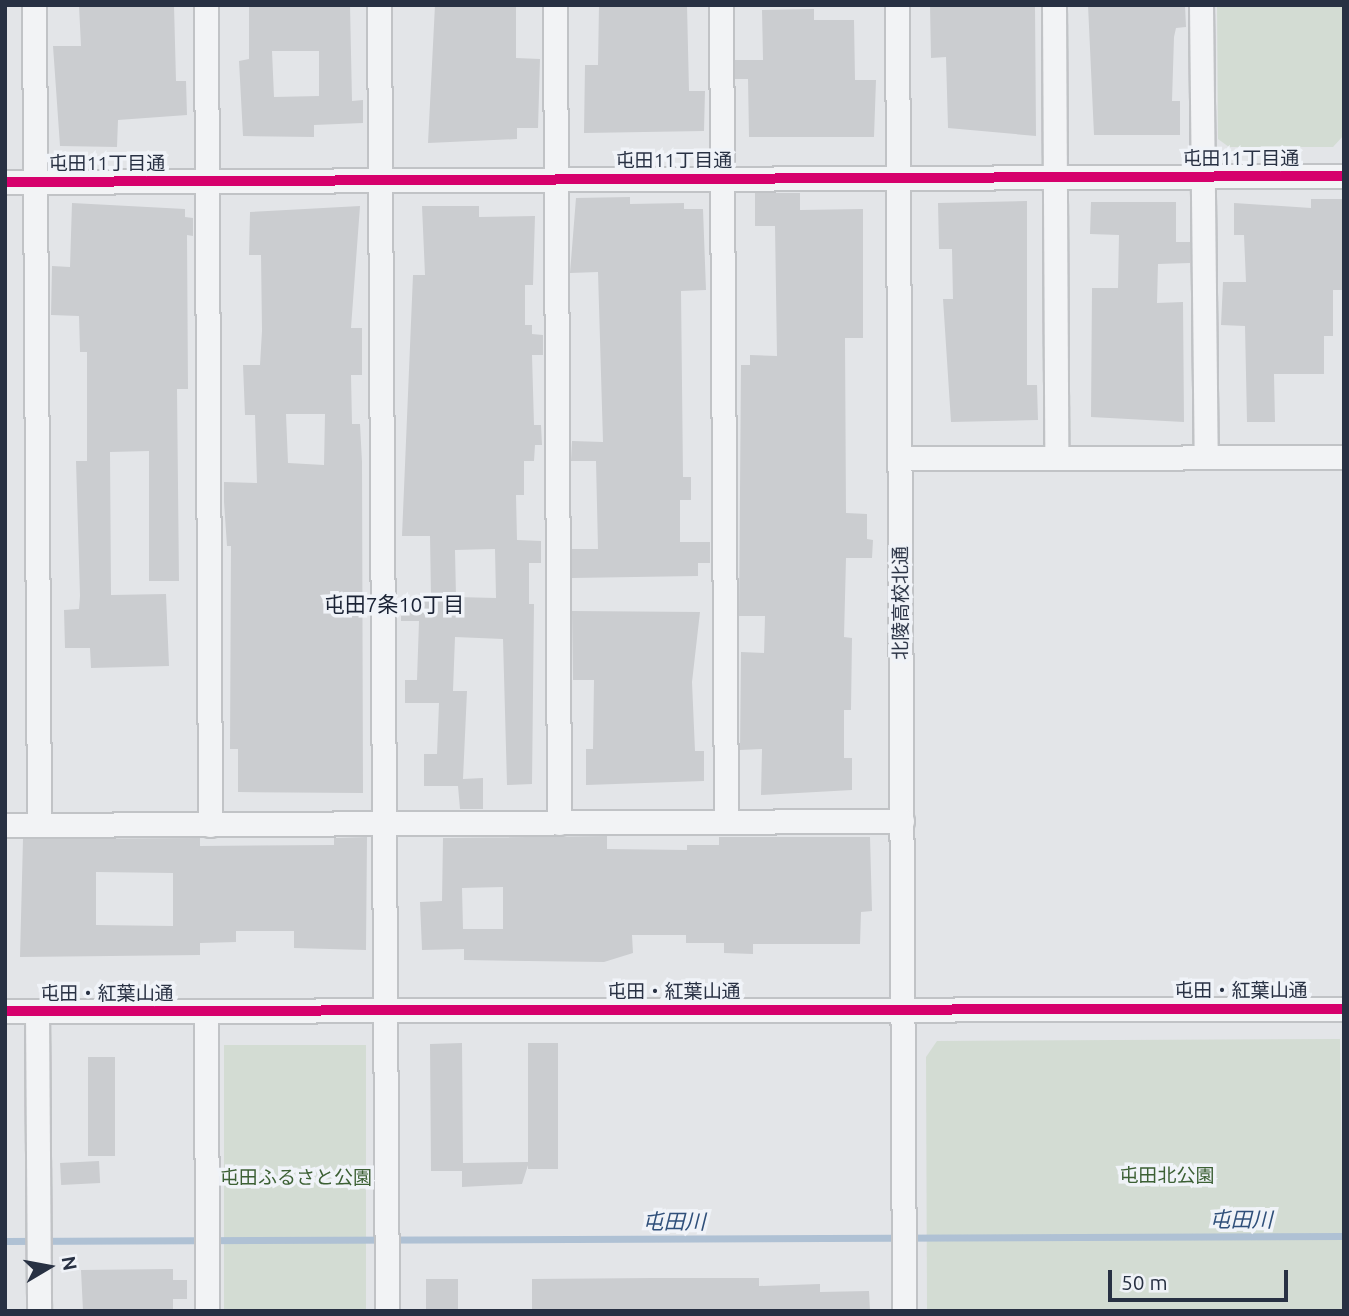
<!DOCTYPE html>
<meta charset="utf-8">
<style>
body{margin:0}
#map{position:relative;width:1349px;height:1316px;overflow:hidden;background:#e3e5e8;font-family:Ubuntu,"Noto Sans JP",sans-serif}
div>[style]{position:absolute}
.green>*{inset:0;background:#d3dcd3;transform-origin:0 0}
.stream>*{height:7px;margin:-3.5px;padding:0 3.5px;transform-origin:3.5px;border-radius:3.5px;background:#afc1d4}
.building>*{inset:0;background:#cbcdd0;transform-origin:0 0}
.roads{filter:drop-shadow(2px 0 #c1c3c6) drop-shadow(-2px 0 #c1c3c6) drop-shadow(0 2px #c1c3c6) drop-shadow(0 -2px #c1c3c6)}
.minor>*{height:23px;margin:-11.5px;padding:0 11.5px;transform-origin:11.5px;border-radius:11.5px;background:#f2f3f5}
.cycleway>*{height:10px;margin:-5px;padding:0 5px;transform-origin:5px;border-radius:5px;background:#d6006c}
span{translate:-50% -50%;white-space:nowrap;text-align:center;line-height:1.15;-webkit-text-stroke:7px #f0f3f8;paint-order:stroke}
.street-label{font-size:19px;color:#283143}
.park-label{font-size:19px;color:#3c6034}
.neighbourhood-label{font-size:21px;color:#1a2234}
.water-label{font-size:21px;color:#2f4f7a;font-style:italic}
.frame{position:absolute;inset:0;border:7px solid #283143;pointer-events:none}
.north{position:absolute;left:14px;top:1232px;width:70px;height:70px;-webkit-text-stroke:5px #f0f3f8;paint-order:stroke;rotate:80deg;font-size:19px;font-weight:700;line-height:28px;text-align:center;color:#283143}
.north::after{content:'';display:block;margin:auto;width:24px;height:32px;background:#283143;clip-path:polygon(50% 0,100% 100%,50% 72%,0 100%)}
.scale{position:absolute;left:1108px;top:1270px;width:180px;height:32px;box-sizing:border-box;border:4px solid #283143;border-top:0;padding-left:9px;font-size:21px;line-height:24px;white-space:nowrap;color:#283143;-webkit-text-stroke:5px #f0f3f8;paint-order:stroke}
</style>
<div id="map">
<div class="green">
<i style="clip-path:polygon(1217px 5px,1344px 5px,1344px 135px,1333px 147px,1229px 147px,1218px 139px)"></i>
<i style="clip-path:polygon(1340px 1039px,1344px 1311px,927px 1311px,926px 1057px,937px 1041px)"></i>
<i style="left:366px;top:1045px;width:266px;height:142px;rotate:90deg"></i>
</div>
<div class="stream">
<i style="left:5px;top:1241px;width:1339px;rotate:-0.21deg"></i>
</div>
<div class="building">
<i style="clip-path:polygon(174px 5px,176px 81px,186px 81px,187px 115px,118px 120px,117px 147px,60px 146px,53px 46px,81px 46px,79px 6px)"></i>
<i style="clip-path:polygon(evenodd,249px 5px,350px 5px,352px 101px,363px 100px,363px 123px,314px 125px,314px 137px,243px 136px,239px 61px,249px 59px,249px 5px,272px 51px,319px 51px,319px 96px,274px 97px,272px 51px)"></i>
<i style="clip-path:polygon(435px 5px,516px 5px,516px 58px,540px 59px,538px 128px,517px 128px,517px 139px,428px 143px)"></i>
<i style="clip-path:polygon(599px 5px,687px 5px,689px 91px,705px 91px,704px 131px,584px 133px,585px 65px,598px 65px)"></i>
<i style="clip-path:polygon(930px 5px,1035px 6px,1036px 136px,948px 128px,946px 57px,931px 58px)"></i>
<i style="clip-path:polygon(1088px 5px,1185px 5px,1186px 27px,1176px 28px,1174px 37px,1172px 101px,1180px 101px,1180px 135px,1094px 135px)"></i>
<i style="clip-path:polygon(814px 9px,814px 20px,854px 20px,855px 80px,876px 80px,874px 137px,749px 137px,748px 79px,735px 79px,735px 60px,763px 60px,762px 10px)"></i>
<i style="clip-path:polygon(755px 193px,800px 193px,800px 210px,863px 209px,863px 338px,845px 338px,846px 513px,867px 514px,867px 539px,873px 540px,872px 558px,846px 558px,844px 637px,852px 638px,851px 710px,844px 710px,844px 758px,852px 758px,852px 790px,761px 795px,762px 749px,740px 750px,741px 652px,764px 653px,765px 616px,739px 616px,741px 365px,750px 365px,750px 355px,777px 356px,775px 226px,755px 226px)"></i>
<i style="clip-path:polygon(630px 197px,630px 204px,684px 203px,684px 209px,703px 209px,706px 290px,681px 291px,683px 477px,691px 477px,691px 500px,680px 500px,680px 542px,710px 542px,710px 563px,698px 563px,698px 576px,572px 578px,572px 549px,598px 549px,596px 461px,571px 461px,572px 441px,603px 442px,598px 272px,570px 273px,576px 198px)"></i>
<i style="clip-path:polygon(1311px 199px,1342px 199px,1344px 290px,1333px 290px,1333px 336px,1324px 336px,1324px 374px,1274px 374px,1275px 422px,1247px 422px,1245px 326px,1221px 325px,1223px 282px,1246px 282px,1244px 235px,1234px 235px,1234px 203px,1311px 208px)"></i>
<i style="clip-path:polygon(1027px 201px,1027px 385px,1037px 385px,1038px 420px,951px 422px,943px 299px,953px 299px,952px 249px,939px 249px,938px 203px)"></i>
<i style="clip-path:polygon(1091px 202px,1176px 202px,1176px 242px,1190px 242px,1190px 263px,1158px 264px,1157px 303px,1183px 302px,1184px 422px,1091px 417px,1092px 288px,1118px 288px,1119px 235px,1090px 234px)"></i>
<i style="clip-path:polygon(72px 203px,185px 209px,185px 217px,193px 218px,193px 236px,187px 235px,188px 389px,177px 389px,179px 581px,149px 581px,149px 451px,110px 452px,111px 595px,166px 594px,169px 666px,91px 668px,90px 648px,65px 648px,64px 610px,79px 609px,80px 596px,76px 461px,87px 461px,87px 352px,80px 352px,79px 316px,51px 315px,52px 266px,70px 267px)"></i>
<i style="clip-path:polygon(evenodd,360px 206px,351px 328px,362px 328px,362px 375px,351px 375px,352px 424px,360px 424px,362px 462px,363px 793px,238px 792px,238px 749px,230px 749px,231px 546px,227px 546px,224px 502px,224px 482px,257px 483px,255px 415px,245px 415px,243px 365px,260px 365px,262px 331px,261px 255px,249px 255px,250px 212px,360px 206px,286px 414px,325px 414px,324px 465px,288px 463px,286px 414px)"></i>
<i style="clip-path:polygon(evenodd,422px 206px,479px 206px,479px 217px,535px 216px,533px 285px,525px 285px,525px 325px,532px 325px,532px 334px,543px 335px,543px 355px,532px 355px,534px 425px,541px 425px,542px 445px,535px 445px,534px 461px,524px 461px,524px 495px,516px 495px,517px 540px,541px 541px,541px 563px,529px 563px,529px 604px,534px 604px,532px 784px,507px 785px,503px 639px,455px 637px,453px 691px,467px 691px,463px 779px,483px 778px,483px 809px,460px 809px,458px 786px,424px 786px,424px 754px,437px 754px,439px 703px,405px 703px,405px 680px,417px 680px,419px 621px,401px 621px,401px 601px,431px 596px,430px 536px,402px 536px,413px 275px,425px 275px,422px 206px,495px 549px,496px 598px,456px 597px,455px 550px,495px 549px)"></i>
<i style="clip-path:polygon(572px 611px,700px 612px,692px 682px,695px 751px,704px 751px,704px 781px,586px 785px,586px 749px,593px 749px,594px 680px,573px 680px)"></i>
<i style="clip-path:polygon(evenodd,607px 836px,607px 849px,687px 850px,687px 845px,719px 845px,719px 837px,870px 837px,872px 911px,861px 912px,860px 944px,753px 944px,753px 954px,724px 953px,724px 943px,686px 943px,686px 935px,632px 935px,633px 953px,604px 962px,464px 960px,464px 949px,422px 950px,420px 902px,442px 901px,443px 838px,607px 836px,503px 887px,503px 929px,463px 929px,462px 888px,503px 887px)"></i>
<i style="clip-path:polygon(evenodd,367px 837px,366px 950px,294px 948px,294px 931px,236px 931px,236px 942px,200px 943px,200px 955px,20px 957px,23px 839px,200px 838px,200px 846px,334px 845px,334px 838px,367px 837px,96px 872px,173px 873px,173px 926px,96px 925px,96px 872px)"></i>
<i style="clip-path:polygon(462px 1043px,463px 1163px,529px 1162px,522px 1184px,462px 1187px,462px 1171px,431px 1171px,430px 1044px)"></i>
<i style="left:528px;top:1043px;width:30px;height:126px"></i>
<i style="left:88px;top:1057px;width:27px;height:99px"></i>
<i style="left:99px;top:1161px;width:22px;height:39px;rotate:87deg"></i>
<i style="clip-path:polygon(173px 1269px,173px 1280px,187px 1280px,187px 1299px,173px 1299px,173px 1311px,83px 1311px,81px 1270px)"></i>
<i style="clip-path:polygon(653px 1278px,759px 1278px,759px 1286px,820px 1284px,820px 1292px,869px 1291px,870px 1311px,532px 1311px,532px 1279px)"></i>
<i style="left:426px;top:1279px;width:32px;height:32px"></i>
</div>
<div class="roads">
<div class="minor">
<i style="left:34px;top:5px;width:820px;rotate:89.65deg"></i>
<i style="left:206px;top:5px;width:820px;rotate:89.72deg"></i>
<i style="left:379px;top:5px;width:1306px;rotate:89.65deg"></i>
<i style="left:555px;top:5px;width:818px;rotate:89.72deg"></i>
<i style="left:721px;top:5px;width:817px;rotate:89.65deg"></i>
<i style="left:897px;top:5px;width:1306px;rotate:89.69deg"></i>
<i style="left:1054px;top:5px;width:452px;rotate:89.7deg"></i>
<i style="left:1201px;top:5px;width:452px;rotate:89.4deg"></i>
<i style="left:5px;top:182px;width:1339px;rotate:-0.26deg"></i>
<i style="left:900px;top:458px;width:444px;rotate:-0.1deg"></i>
<i style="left:5px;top:825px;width:897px;rotate:-0.26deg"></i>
<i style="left:5px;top:1011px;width:1339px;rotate:-0.09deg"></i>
<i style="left:37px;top:1011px;width:300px;rotate:89.6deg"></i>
<i style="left:206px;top:1011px;width:300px;rotate:89.8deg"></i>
</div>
</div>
<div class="cycleway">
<i style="left:5px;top:182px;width:1339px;rotate:-0.26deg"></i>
<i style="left:5px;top:1011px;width:1339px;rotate:-0.09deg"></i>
</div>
<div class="street-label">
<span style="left:1241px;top:159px">屯田11丁目通</span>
<span style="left:674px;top:161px">屯田11丁目通</span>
<span style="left:107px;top:164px">屯田11丁目通</span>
<span style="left:901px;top:603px;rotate:-90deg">北陵高校北通</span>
<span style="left:1241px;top:991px">屯田・紅葉山通</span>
<span style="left:674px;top:992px">屯田・紅葉山通</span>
<span style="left:107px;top:994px">屯田・紅葉山通</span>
</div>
<div class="park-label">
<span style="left:1167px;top:1176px">屯田北公園</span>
<span style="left:296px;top:1178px">屯田ふるさと公園</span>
</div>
<div class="neighbourhood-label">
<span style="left:394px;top:604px">屯田7条10丁目</span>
</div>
<div class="water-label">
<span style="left:1241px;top:1219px">屯田川</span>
<span style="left:674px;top:1221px">屯田川</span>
</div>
<div class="frame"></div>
<div class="north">N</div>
<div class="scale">50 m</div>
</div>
